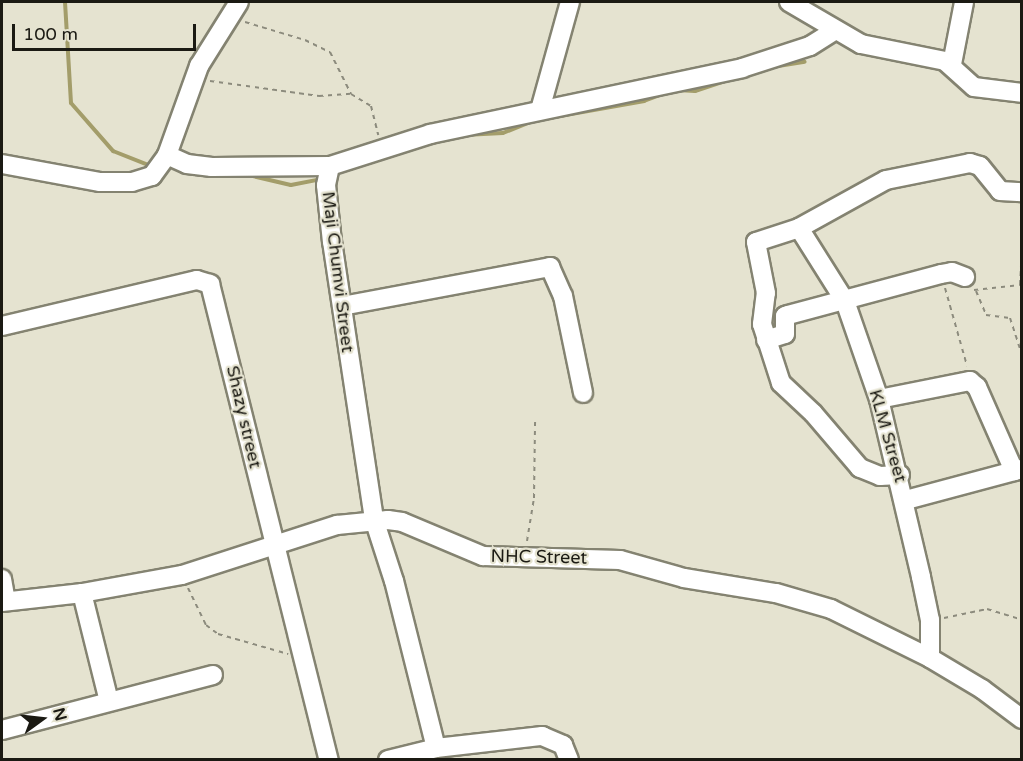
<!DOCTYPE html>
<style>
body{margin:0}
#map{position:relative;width:1023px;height:761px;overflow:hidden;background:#e5e3d0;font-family:"Varela Round",sans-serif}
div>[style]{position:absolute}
.stream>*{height:4px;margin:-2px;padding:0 2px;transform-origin:2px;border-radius:2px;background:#a39d6a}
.path>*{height:2px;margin-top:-1px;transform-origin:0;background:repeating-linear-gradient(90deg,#8c8b7d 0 4.5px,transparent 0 9px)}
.roads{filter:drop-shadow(2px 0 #848371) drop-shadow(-2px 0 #848371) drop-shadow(0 2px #848371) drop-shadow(0 -2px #848371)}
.minor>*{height:18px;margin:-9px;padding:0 9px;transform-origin:9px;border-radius:9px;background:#fff}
span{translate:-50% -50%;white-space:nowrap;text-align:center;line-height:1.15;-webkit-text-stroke:4.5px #e5e3d0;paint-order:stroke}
.street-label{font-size:18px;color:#1b1a13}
.frame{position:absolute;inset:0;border:3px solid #1b1a13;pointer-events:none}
.north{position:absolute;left:12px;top:689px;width:60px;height:60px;-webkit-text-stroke:4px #e5e3d0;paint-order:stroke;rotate:75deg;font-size:16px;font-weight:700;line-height:24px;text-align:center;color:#1b1a13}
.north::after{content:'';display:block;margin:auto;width:21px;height:27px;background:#1b1a13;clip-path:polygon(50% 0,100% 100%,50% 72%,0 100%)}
.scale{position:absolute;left:12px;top:24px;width:184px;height:27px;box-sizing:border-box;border:3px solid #1b1a13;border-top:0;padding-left:8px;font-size:18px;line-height:21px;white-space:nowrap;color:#1b1a13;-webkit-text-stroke:4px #e5e3d0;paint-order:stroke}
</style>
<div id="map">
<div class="stream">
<i style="left:65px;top:2px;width:101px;rotate:86.6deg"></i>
<i style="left:71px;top:103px;width:64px;rotate:48.8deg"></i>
<i style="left:113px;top:151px;width:41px;rotate:21.5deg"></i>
<i style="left:772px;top:67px;width:33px;rotate:-9deg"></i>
<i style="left:677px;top:90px;width:18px;rotate:3deg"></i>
<i style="left:695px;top:91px;width:41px;rotate:-18.4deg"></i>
<i style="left:543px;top:119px;width:103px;rotate:-10.1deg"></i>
<i style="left:644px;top:101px;width:25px;rotate:-21deg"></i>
<i style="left:464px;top:135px;width:39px;rotate:-3deg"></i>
<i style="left:503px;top:133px;width:31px;rotate:-22deg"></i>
<i style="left:244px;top:174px;width:48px;rotate:13.2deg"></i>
<i style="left:291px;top:185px;width:32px;rotate:-11deg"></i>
</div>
<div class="path">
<i style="left:245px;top:22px;width:63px;rotate:16.7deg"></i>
<i style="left:305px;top:40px;width:28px;rotate:26deg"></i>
<i style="left:330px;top:52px;width:47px;rotate:63.4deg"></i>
<i style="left:210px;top:81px;width:110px;rotate:7.8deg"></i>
<i style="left:319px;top:96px;width:32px;rotate:-4deg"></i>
<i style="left:351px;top:94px;width:23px;rotate:31deg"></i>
<i style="left:371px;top:106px;width:30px;rotate:76deg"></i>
<i style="left:945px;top:288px;width:81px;rotate:74.2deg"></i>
<i style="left:974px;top:290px;width:46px;rotate:-6.2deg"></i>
<i style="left:1020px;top:285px;width:37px;rotate:-87deg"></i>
<i style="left:976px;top:291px;width:26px;rotate:67deg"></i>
<i style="left:986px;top:315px;width:24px;rotate:7deg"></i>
<i style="left:1010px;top:318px;width:39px;rotate:72deg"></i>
<i style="left:527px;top:541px;width:44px;rotate:-80.8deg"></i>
<i style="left:534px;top:498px;width:76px;rotate:-89.2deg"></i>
<i style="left:188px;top:588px;width:41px;rotate:64.1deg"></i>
<i style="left:206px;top:625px;width:15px;rotate:37deg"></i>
<i style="left:218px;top:634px;width:73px;rotate:15.9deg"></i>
<i style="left:944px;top:618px;width:44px;rotate:-11.8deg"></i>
<i style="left:987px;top:609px;width:37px;rotate:17deg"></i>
</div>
<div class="roads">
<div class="minor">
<i style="left:789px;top:2px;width:83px;rotate:30.3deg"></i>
<i style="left:861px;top:44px;width:86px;rotate:11.4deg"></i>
<i style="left:945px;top:61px;width:39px;rotate:42deg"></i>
<i style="left:974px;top:87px;width:48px;rotate:7.1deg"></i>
<i style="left:952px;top:64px;width:63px;rotate:-79deg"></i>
<i style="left:540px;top:110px;width:112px;rotate:-74.5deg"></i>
<i style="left:167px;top:155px;width:22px;rotate:24deg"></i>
<i style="left:187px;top:164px;width:25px;rotate:7deg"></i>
<i style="left:212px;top:167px;width:118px;rotate:-0.5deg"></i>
<i style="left:2px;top:164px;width:100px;rotate:10.4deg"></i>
<i style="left:100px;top:182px;width:32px"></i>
<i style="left:132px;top:182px;width:21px;rotate:-17deg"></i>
<i style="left:152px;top:176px;width:26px;rotate:-54deg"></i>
<i style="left:167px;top:155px;width:95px;rotate:-70.2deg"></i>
<i style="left:199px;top:66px;width:75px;rotate:-58deg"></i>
<i style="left:799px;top:228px;width:86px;rotate:57.8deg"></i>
<i style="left:845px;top:301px;width:104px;rotate:70.9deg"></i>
<i style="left:879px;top:399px;width:183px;rotate:76.7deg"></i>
<i style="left:921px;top:577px;width:44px;rotate:78.2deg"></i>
<i style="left:930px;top:620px;width:38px;rotate:90deg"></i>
<i style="left:342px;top:306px;width:212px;rotate:-10.6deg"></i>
<i style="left:550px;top:267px;width:32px;rotate:66deg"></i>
<i style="left:563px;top:296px;width:99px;rotate:78.3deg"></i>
<i style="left:2px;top:326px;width:200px;rotate:-13.3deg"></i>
<i style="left:197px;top:280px;width:14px;rotate:17deg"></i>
<i style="left:210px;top:284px;width:491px;rotate:76deg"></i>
<i style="left:766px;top:340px;width:20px;rotate:-18deg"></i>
<i style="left:785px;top:334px;width:18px;rotate:-90deg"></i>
<i style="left:785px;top:316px;width:3px;rotate:-18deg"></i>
<i style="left:788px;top:315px;width:158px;rotate:-15deg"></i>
<i style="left:941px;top:274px;width:11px;rotate:-10deg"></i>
<i style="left:952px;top:272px;width:14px;rotate:21deg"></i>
<i style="left:879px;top:399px;width:93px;rotate:-11.2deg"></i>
<i style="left:970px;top:381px;width:9px;rotate:41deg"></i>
<i style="left:977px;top:387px;width:92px;rotate:66.2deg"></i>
<i style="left:900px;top:475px;width:20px;rotate:177deg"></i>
<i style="left:880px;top:476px;width:22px;rotate:-158deg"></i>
<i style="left:860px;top:468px;width:72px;rotate:-130.5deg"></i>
<i style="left:813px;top:413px;width:44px;rotate:-136.8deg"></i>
<i style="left:781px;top:383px;width:62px;rotate:-107.9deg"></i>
<i style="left:762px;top:324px;width:31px;rotate:-83deg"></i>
<i style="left:766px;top:293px;width:52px;rotate:-101.1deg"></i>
<i style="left:756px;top:242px;width:45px;rotate:-18deg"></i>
<i style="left:799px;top:228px;width:99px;rotate:-28.9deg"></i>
<i style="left:886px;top:180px;width:86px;rotate:-11.4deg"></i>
<i style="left:970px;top:163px;width:10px;rotate:17deg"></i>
<i style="left:980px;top:166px;width:32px;rotate:51deg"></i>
<i style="left:1000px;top:191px;width:22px;rotate:3deg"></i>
<i style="left:906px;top:500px;width:120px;rotate:-15deg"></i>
<i style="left:2px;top:579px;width:22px;rotate:80deg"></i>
<i style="left:82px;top:593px;width:111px;rotate:76deg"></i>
<i style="left:2px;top:602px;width:81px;rotate:-6.4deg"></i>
<i style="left:82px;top:593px;width:102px;rotate:-10.2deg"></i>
<i style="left:182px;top:575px;width:163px;rotate:-17.9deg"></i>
<i style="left:337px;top:525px;width:51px;rotate:-5.6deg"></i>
<i style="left:388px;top:520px;width:14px;rotate:8deg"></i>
<i style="left:402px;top:522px;width:88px;rotate:22.8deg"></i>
<i style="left:483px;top:556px;width:137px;rotate:1.7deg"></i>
<i style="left:620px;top:560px;width:66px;rotate:15.7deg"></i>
<i style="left:684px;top:578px;width:93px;rotate:9.3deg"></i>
<i style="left:776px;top:593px;width:57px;rotate:16.2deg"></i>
<i style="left:831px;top:609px;width:110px;rotate:26.3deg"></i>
<i style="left:930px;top:658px;width:61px;rotate:30.8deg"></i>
<i style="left:982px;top:689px;width:50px;rotate:36.9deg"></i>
<i style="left:2px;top:730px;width:218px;rotate:-14.6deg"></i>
<i style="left:436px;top:748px;width:172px;rotate:-104.1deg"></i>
<i style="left:394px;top:581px;width:65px;rotate:-107.9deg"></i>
<i style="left:374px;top:519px;width:280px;rotate:-98.6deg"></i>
<i style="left:332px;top:242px;width:57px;rotate:-96deg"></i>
<i style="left:326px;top:185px;width:19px;rotate:-78deg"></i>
<i style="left:330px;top:166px;width:105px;rotate:-17.7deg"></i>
<i style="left:430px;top:134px;width:319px;rotate:-11.9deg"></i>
<i style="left:742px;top:68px;width:71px;rotate:-17.9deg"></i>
<i style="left:810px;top:46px;width:28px;rotate:-32deg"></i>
<i style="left:388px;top:760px;width:49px;rotate:-14deg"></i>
<i style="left:436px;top:748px;width:107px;rotate:-6.5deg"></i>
<i style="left:542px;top:736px;width:23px;rotate:23deg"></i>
<i style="left:563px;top:745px;width:16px;rotate:68deg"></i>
</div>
</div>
<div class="street-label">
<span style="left:338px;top:272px;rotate:83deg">Maji Chumvi Street</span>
<span style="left:244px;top:417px;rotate:77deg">Shazy street</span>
<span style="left:888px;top:436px;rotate:74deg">KLM Street</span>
<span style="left:539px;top:557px;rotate:1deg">NHC Street</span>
</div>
<div class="frame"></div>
<div class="north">N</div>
<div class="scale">100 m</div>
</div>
